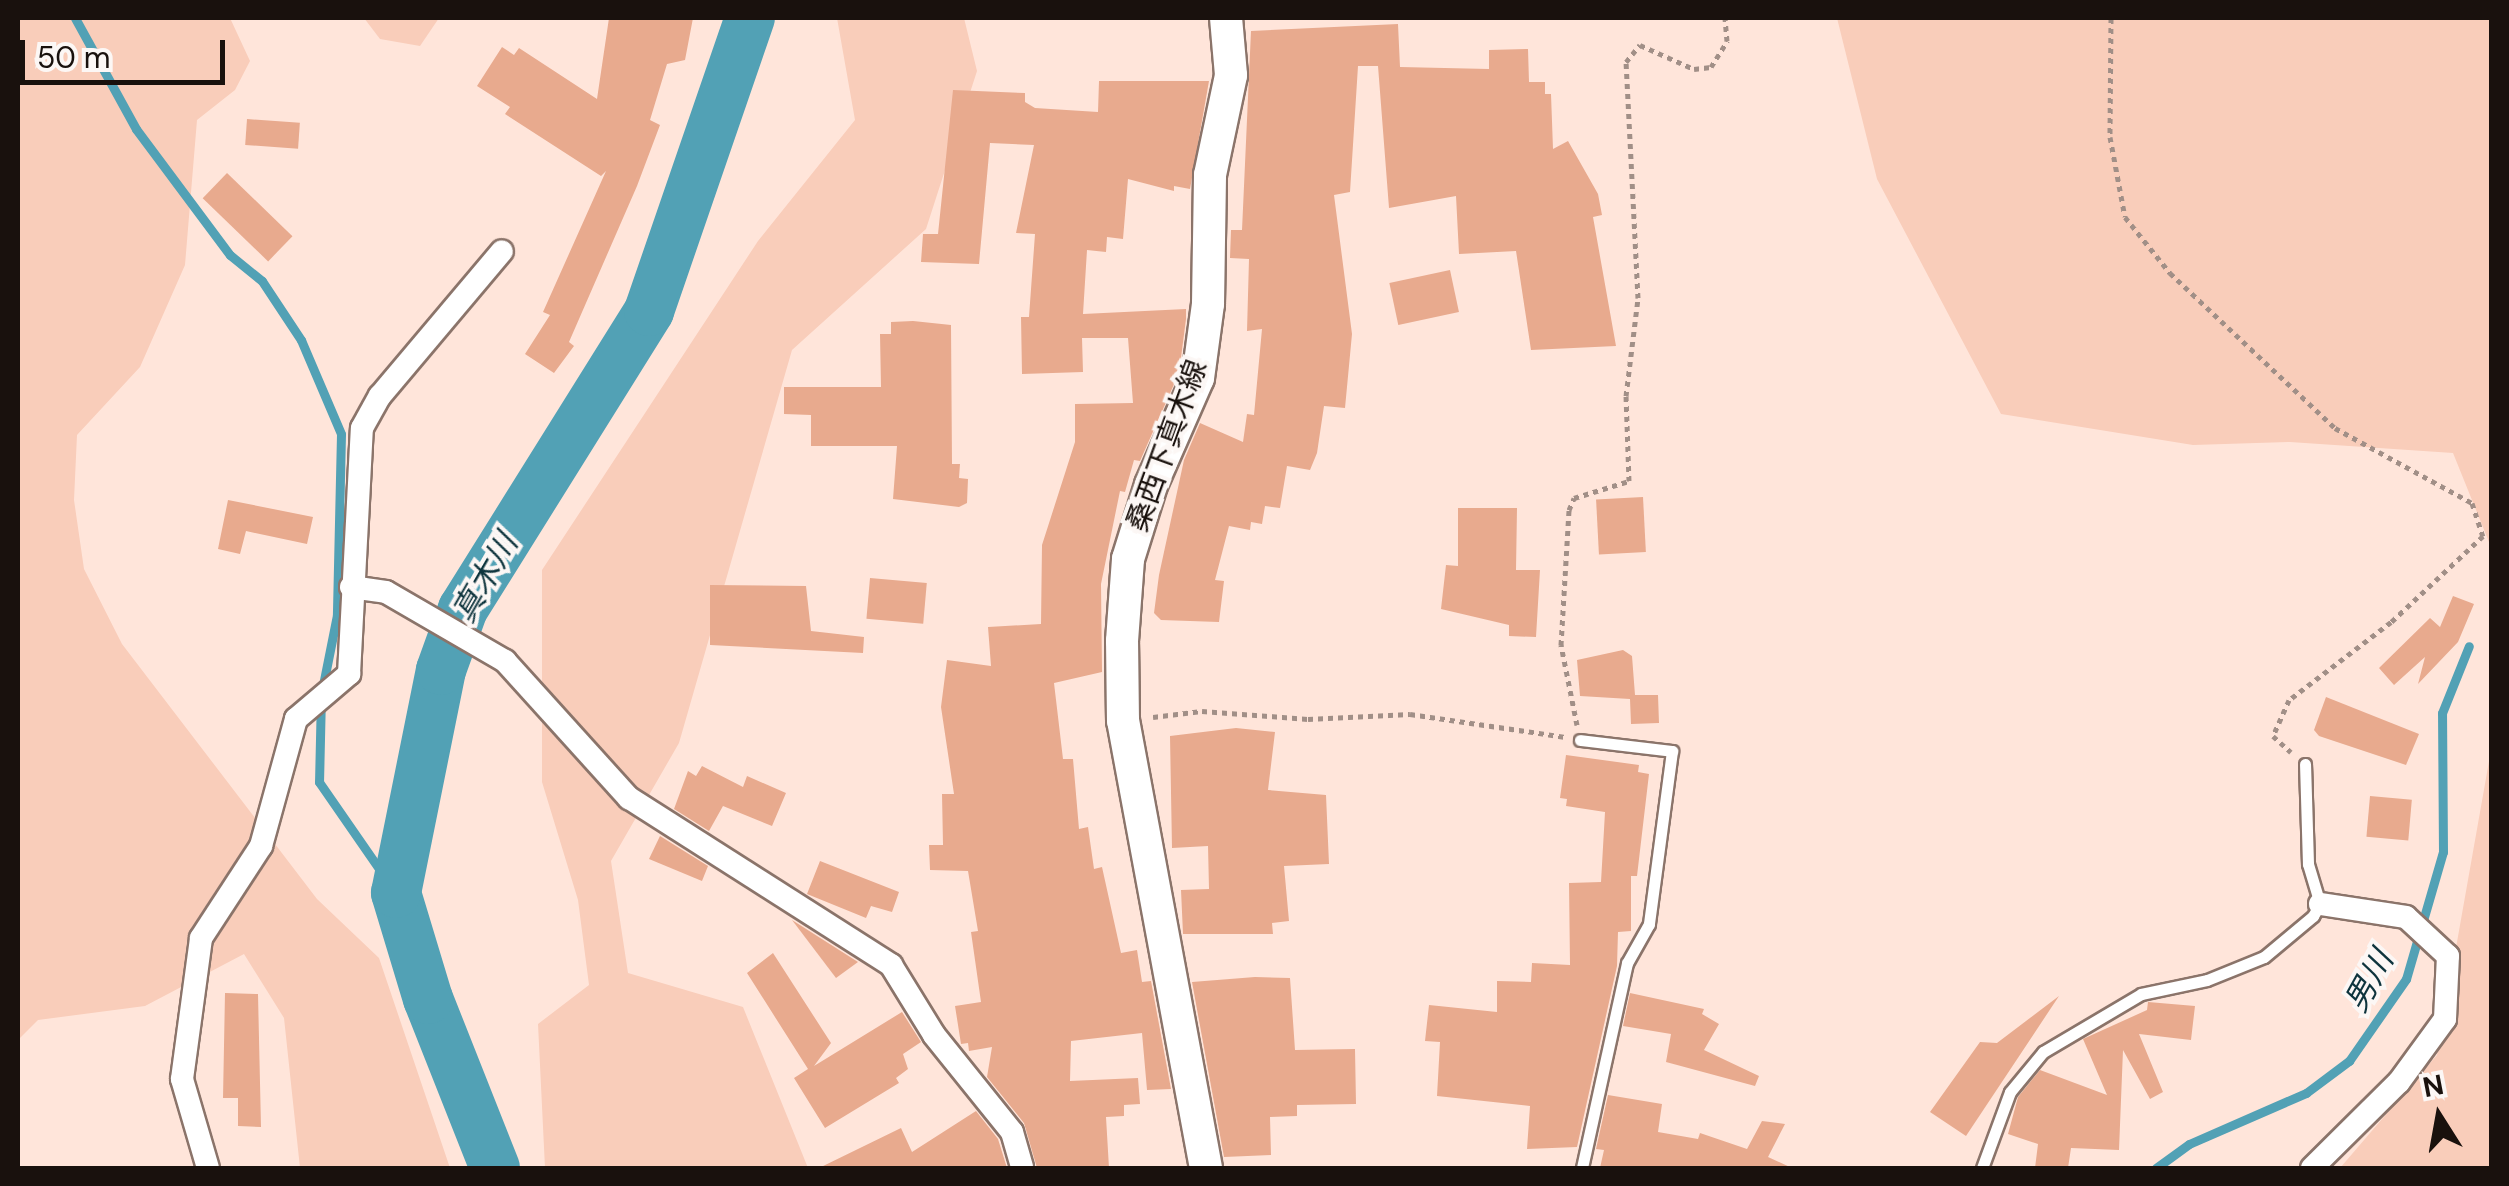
<!DOCTYPE html>
<meta charset="utf-8">
<style>
body{margin:0}
#map{position:relative;width:2509px;height:1186px;overflow:hidden;background:#ffe5da;font-family:"DM Sans","Noto Sans JP",sans-serif}
div>[style]{position:absolute}
.green>*{inset:0;background:#f9cdba}
.stream>*{height:9px;margin:-4.5px;padding:0 4.5px;transform-origin:4.5px;border-radius:4.5px;background:#52a1b5}
.river>*{height:50px;margin:-25px;padding:0 25px;transform-origin:25px;border-radius:25px;background:#52a1b5}
.building>*{inset:0;background:#e8aa8e;transform-origin:0 0}
.path>*{height:5px;margin-top:-2.5px;transform-origin:0;background:repeating-linear-gradient(90deg,#a18f87 0 5px,transparent 0 10px)}
.roads{filter:drop-shadow(2px 0 #8b746a) drop-shadow(-2px 0 #8b746a) drop-shadow(0 2px #8b746a) drop-shadow(0 -2px #8b746a)}
.service>*{height:11px;margin:-5.5px;padding:0 5.5px;transform-origin:5.5px;border-radius:5.5px;background:#fff}
.minor>*{height:22px;margin:-11px;padding:0 11px;transform-origin:11px;border-radius:11px;background:#fff}
.secondary>*{height:32px;margin:-16px;padding:0 16px;transform-origin:16px;border-radius:16px;background:#fff}
span{translate:-50% -50%;white-space:nowrap;text-align:center;line-height:1.15;-webkit-text-stroke:8px #fcf7f5;paint-order:stroke}
.street-label{font-size:30px;color:#19110d}
.water-label{font-size:32px;color:#0e343d;font-style:italic}
.frame{position:absolute;inset:0;border:20px solid #19110d;pointer-events:none}
.north{position:absolute;left:2389px;top:1066px;width:100px;height:100px;-webkit-text-stroke:8px #fcf7f5;paint-order:stroke;rotate:349deg;font-size:28px;font-weight:700;line-height:40px;text-align:center;color:#19110d}
.north::after{content:'';display:block;margin:auto;width:35px;height:45px;background:#19110d;clip-path:polygon(50% 0,100% 100%,50% 72%,0 100%)}
.scale{position:absolute;left:20px;top:40px;width:205px;height:45px;box-sizing:border-box;border:5px solid #19110d;border-top:0;padding-left:12px;font-size:30px;line-height:35px;white-space:nowrap;color:#19110d;-webkit-text-stroke:8px #fcf7f5;paint-order:stroke}
</style>
<div id="map">
<div class="green">
<i style="clip-path:polygon(18px 18px,230px 18px,250px 61px,235px 90px,197px 120px,185px 265px,140px 367px,77px 435px,74px 500px,84px 569px,122px 644px,317px 899px,379px 958px,450px 1168px,300px 1168px,284px 1018px,244px 954px,145px 1006px,38px 1020px,18px 1040px)"></i>
<i style="clip-path:polygon(364px 18px,439px 18px,420px 46px,380px 39px)"></i>
<i style="clip-path:polygon(837px 18px,964px 18px,977px 71px,926px 229px,792px 350px,679px 743px,611px 861px,628px 973px,743px 1007px,808px 1168px,545px 1168px,538px 1024px,589px 985px,578px 900px,542px 782px,542px 570px,758px 241px,855px 120px)"></i>
<i style="clip-path:polygon(1837px 18px,2491px 18px,2491px 547px,2453px 453px,2290px 442px,2193px 445px,2001px 414px,1877px 179px)"></i>
<i style="clip-path:polygon(2491px 750px,2491px 1168px,2340px 1168px,2437px 1055px)"></i>
</div>
<div class="stream">
<i style="left:75px;top:18px;width:127px;rotate:61.2deg"></i>
<i style="left:136px;top:129px;width:157px;rotate:53.3deg"></i>
<i style="left:230px;top:255px;width:41px;rotate:39.1deg"></i>
<i style="left:262px;top:281px;width:71px;rotate:56.5deg"></i>
<i style="left:301px;top:340px;width:102px;rotate:66.9deg"></i>
<i style="left:341px;top:434px;width:181px;rotate:91.3deg"></i>
<i style="left:337px;top:615px;width:82px;rotate:101.3deg"></i>
<i style="left:321px;top:695px;width:87px;rotate:91.3deg"></i>
<i style="left:319px;top:782px;width:135px;rotate:55.3deg"></i>
<i style="left:2156px;top:1168px;width:41px;rotate:-36deg"></i>
<i style="left:2189px;top:1144px;width:128px;rotate:-23.6deg"></i>
<i style="left:2306px;top:1093px;width:54px;rotate:-36.7deg"></i>
<i style="left:2349px;top:1061px;width:100px;rotate:-55.2deg"></i>
<i style="left:2406px;top:979px;width:132px;rotate:-73.8deg"></i>
<i style="left:2443px;top:852px;width:139px;rotate:-90.4deg"></i>
<i style="left:2442px;top:713px;width:72px;rotate:-68.1deg"></i>
</div>
<div class="river">
<i style="left:495px;top:1168px;width:182px;rotate:-111.6deg"></i>
<i style="left:428px;top:999px;width:111px;rotate:-106.8deg"></i>
<i style="left:396px;top:893px;width:227px;rotate:-78.6deg"></i>
<i style="left:441px;top:670px;width:65px;rotate:-70.2deg"></i>
<i style="left:463px;top:609px;width:351px;rotate:-58deg"></i>
<i style="left:649px;top:311px;width:310px;rotate:-71deg"></i>
</div>
<div class="building">
<i style="clip-path:polygon(609px 18px,693px 18px,685px 60px,667px 64px,650px 120px,660px 125px,637px 186px,569px 342px,574px 346px,554px 373px,525px 354px,550px 315px,543px 312px,606px 171px,601px 176px,505px 114px,510px 107px,477px 86px,502px 47px,514px 55px,519px 48px,597px 99px)"></i>
<i style="clip-path:polygon(1398px 24px,1400px 67px,1489px 69px,1489px 50px,1528px 49px,1529px 82px,1545px 82px,1545px 94px,1551px 94px,1553px 149px,1568px 141px,1598px 194px,1602px 215px,1593px 217px,1616px 346px,1531px 350px,1516px 251px,1459px 254px,1456px 196px,1389px 208px,1378px 66px,1358px 66px,1350px 192px,1334px 195px,1352px 334px,1345px 408px,1324px 406px,1317px 453px,1310px 470px,1287px 466px,1280px 508px,1265px 506px,1262px 524px,1251px 522px,1250px 530px,1229px 526px,1215px 580px,1224px 581px,1219px 622px,1161px 620px,1154px 613px,1159px 575px,1184px 460px,1200px 423px,1243px 442px,1247px 414px,1254px 415px,1262px 329px,1247px 331px,1249px 259px,1230px 258px,1231px 230px,1242px 230px,1251px 31px)"></i>
<i style="clip-path:polygon(1099px 81px,1209px 81px,1190px 189px,1174px 186px,1174px 191px,1128px 179px,1123px 239px,1107px 237px,1106px 252px,1087px 250px,1083px 314px,1186px 309px,1186px 319px,1179px 373px,1140px 461px,1134px 460px,1125px 492px,1120px 491px,1101px 584px,1102px 672px,1054px 683px,1063px 759px,1073px 759px,1079px 829px,1088px 827px,1094px 869px,1102px 867px,1121px 953px,1137px 950px,1142px 982px,1151px 981px,1171px 1089px,1147px 1090px,1142px 1033px,1071px 1041px,1070px 1081px,1138px 1078px,1140px 1104px,1124px 1105px,1124px 1116px,1106px 1117px,1109px 1168px,1037px 1168px,1024px 1123px,987px 1077px,992px 1047px,969px 1051px,968px 1043px,961px 1044px,955px 1006px,981px 1002px,971px 932px,978px 931px,968px 871px,930px 870px,929px 845px,943px 845px,942px 794px,954px 794px,941px 707px,947px 660px,991px 666px,988px 627px,1041px 624px,1042px 545px,1075px 442px,1075px 404px,1133px 403px,1128px 338px,1082px 338px,1083px 372px,1022px 374px,1021px 317px,1029px 317px,1035px 234px,1016px 233px,1034px 145px,990px 143px,979px 264px,921px 262px,923px 234px,938px 234px,953px 90px,1025px 93px,1025px 102px,1035px 108px,1098px 112px)"></i>
<i style="left:247px;top:119px;width:53px;height:26px;rotate:4deg"></i>
<i style="left:227px;top:173px;width:91px;height:35px;rotate:44deg"></i>
<i style="left:1450px;top:270px;width:43px;height:62px;rotate:78deg"></i>
<i style="clip-path:polygon(913px 321px,951px 325px,952px 464px,960px 464px,959px 478px,968px 479px,967px 503px,959px 507px,893px 499px,897px 446px,811px 446px,811px 415px,784px 414px,784px 387px,881px 387px,880px 334px,891px 334px,891px 322px)"></i>
<i style="left:1643px;top:497px;width:55px;height:47px;rotate:87deg"></i>
<i style="clip-path:polygon(228px 500px,313px 517px,307px 544px,246px 531px,240px 554px,218px 549px)"></i>
<i style="clip-path:polygon(1458px 508px,1517px 508px,1516px 570px,1540px 570px,1536px 637px,1509px 636px,1509px 625px,1441px 609px,1446px 565px,1458px 566px)"></i>
<i style="left:870px;top:578px;width:57px;height:41px;rotate:5deg"></i>
<i style="clip-path:polygon(710px 585px,806px 586px,811px 631px,864px 637px,863px 653px,710px 645px)"></i>
<i style="clip-path:polygon(2453px 596px,2474px 604px,2458px 642px,2418px 684px,2425px 657px,2394px 685px,2379px 668px,2430px 618px,2440px 627px)"></i>
<i style="clip-path:polygon(1623px 650px,1632px 656px,1635px 695px,1658px 695px,1659px 723px,1631px 724px,1630px 699px,1580px 696px,1577px 660px)"></i>
<i style="clip-path:polygon(2326px 697px,2419px 734px,2406px 765px,2319px 736px,2314px 730px)"></i>
<i style="clip-path:polygon(1236px 728px,1275px 732px,1268px 790px,1326px 795px,1329px 864px,1284px 866px,1289px 921px,1272px 923px,1273px 934px,1183px 934px,1181px 890px,1209px 889px,1208px 846px,1172px 848px,1170px 736px)"></i>
<i style="clip-path:polygon(1566px 755px,1639px 765px,1638px 772px,1649px 774px,1637px 876px,1631px 876px,1631px 931px,1618px 932px,1617px 966px,1577px 1147px,1527px 1149px,1530px 1106px,1437px 1096px,1440px 1042px,1425px 1041px,1429px 1005px,1497px 1012px,1497px 981px,1531px 982px,1532px 963px,1570px 965px,1569px 883px,1601px 882px,1605px 812px,1566px 806px,1567px 799px,1560px 798px)"></i>
<i style="clip-path:polygon(702px 766px,743px 787px,747px 776px,786px 793px,772px 826px,723px 806px,709px 831px,674px 809px,688px 771px,696px 776px)"></i>
<i style="left:2370px;top:796px;width:42px;height:41px;rotate:5deg"></i>
<i style="clip-path:polygon(660px 836px,708px 866px,702px 881px,649px 859px)"></i>
<i style="clip-path:polygon(820px 861px,899px 892px,892px 912px,871px 906px,866px 918px,807px 894px)"></i>
<i style="clip-path:polygon(792px 920px,858px 962px,836px 978px)"></i>
<i style="clip-path:polygon(773px 953px,831px 1043px,814px 1066px,902px 1012px,921px 1042px,903px 1054px,908px 1069px,896px 1078px,899px 1083px,825px 1128px,794px 1078px,808px 1069px,747px 973px)"></i>
<i style="clip-path:polygon(1255px 977px,1290px 978px,1295px 1050px,1355px 1049px,1356px 1104px,1297px 1105px,1297px 1116px,1270px 1117px,1271px 1155px,1224px 1157px,1192px 982px)"></i>
<i style="clip-path:polygon(225px 993px,258px 994px,261px 1127px,238px 1126px,238px 1098px,223px 1098px)"></i>
<i style="clip-path:polygon(1630px 993px,1704px 1009px,1702px 1014px,1719px 1024px,1704px 1050px,1759px 1076px,1755px 1086px,1666px 1062px,1671px 1034px,1623px 1026px)"></i>
<i style="clip-path:polygon(2059px 996px,1966px 1136px,1930px 1112px,1980px 1042px,1997px 1043px)"></i>
<i style="clip-path:polygon(2148px 1002px,2195px 1006px,2191px 1040px,2139px 1034px,2163px 1092px,2150px 1099px,2123px 1050px,2119px 1150px,2071px 1148px,2068px 1168px,2035px 1168px,2038px 1144px,2008px 1134px,2018px 1097px,2040px 1070px,2107px 1095px,2083px 1039px,2147px 1010px)"></i>
<i style="clip-path:polygon(1608px 1095px,1662px 1104px,1658px 1132px,1698px 1139px,1700px 1133px,1747px 1149px,1762px 1121px,1785px 1124px,1768px 1157px,1792px 1168px,1600px 1168px,1604px 1150px,1596px 1149px)"></i>
<i style="clip-path:polygon(976px 1111px,998px 1139px,1007px 1168px,819px 1168px,901px 1128px,912px 1152px)"></i>
</div>
<div class="path">
<i style="left:2111px;top:18px;width:119px;rotate:90.5deg"></i>
<i style="left:2110px;top:137px;width:81px;rotate:79.4deg"></i>
<i style="left:2125px;top:217px;width:72px;rotate:51.2deg"></i>
<i style="left:2170px;top:273px;width:226px;rotate:43.2deg"></i>
<i style="left:2335px;top:428px;width:156px;rotate:28.7deg"></i>
<i style="left:2472px;top:503px;width:35px;rotate:72deg"></i>
<i style="left:2483px;top:536px;width:126px;rotate:136.9deg"></i>
<i style="left:2391px;top:622px;width:128px;rotate:142.6deg"></i>
<i style="left:2289px;top:700px;width:39px;rotate:114deg"></i>
<i style="left:2273px;top:736px;width:24px;rotate:42deg"></i>
<i style="left:1153px;top:717px;width:49px;rotate:-7deg"></i>
<i style="left:1202px;top:711px;width:106px;rotate:4.3deg"></i>
<i style="left:1308px;top:719px;width:102px;rotate:-2.8deg"></i>
<i style="left:1410px;top:714px;width:157px;rotate:8.4deg"></i>
<i style="left:1577px;top:725px;width:82px;rotate:-101.3deg"></i>
<i style="left:1561px;top:645px;width:135px;rotate:-86.6deg"></i>
<i style="left:1569px;top:510px;width:13px;rotate:-67deg"></i>
<i style="left:1574px;top:498px;width:58px;rotate:-17.2deg"></i>
<i style="left:1629px;top:481px;width:85px;rotate:-92deg"></i>
<i style="left:1626px;top:396px;width:99px;rotate:-83deg"></i>
<i style="left:1638px;top:298px;width:236px;rotate:-92.9deg"></i>
<i style="left:1626px;top:62px;width:22px;rotate:-51deg"></i>
<i style="left:1640px;top:45px;width:59px;rotate:24deg"></i>
<i style="left:1694px;top:69px;width:17px;rotate:-7deg"></i>
<i style="left:1711px;top:67px;width:31px;rotate:-58deg"></i>
<i style="left:1727px;top:41px;width:23px;rotate:-95deg"></i>
</div>
<div class="roads">
<div class="service">
<i style="left:1580px;top:740px;width:93px;rotate:6.8deg"></i>
<i style="left:1672px;top:751px;width:175px;rotate:97.6deg"></i>
<i style="left:1649px;top:924px;width:45px;rotate:119.4deg"></i>
<i style="left:1627px;top:963px;width:210px;rotate:102.4deg"></i>
<i style="left:1982px;top:1168px;width:81px;rotate:-69.8deg"></i>
<i style="left:2010px;top:1092px;width:52px;rotate:-50.5deg"></i>
<i style="left:2043px;top:1052px;width:114px;rotate:-30.6deg"></i>
<i style="left:2141px;top:994px;width:67px;rotate:-12deg"></i>
<i style="left:2207px;top:980px;width:61px;rotate:-22deg"></i>
<i style="left:2264px;top:957px;width:64px;rotate:-39.9deg"></i>
<i style="left:2313px;top:916px;width:14px;rotate:-60deg"></i>
<i style="left:2320px;top:904px;width:42px;rotate:-106.7deg"></i>
<i style="left:2308px;top:864px;width:100px;rotate:-91.7deg"></i>
</div>
<div class="minor">
<i style="left:351px;top:587px;width:35px;rotate:8deg"></i>
<i style="left:386px;top:592px;width:138px;rotate:30.1deg"></i>
<i style="left:505px;top:661px;width:185px;rotate:47.9deg"></i>
<i style="left:629px;top:798px;width:311px;rotate:32.5deg"></i>
<i style="left:891px;top:965px;width:82px;rotate:58.4deg"></i>
<i style="left:934px;top:1035px;width:124px;rotate:51.2deg"></i>
<i style="left:1012px;top:1132px;width:37px;rotate:74deg"></i>
<i style="left:208px;top:1168px;width:93px;rotate:-106.3deg"></i>
<i style="left:182px;top:1079px;width:142px;rotate:-82.3deg"></i>
<i style="left:201px;top:938px;width:110px;rotate:-56.9deg"></i>
<i style="left:261px;top:846px;width:132px;rotate:-74.6deg"></i>
<i style="left:296px;top:719px;width:70px;rotate:-40.3deg"></i>
<i style="left:349px;top:674px;width:246px;rotate:-87deg"></i>
<i style="left:362px;top:428px;width:37px;rotate:-61deg"></i>
<i style="left:380px;top:396px;width:189px;rotate:-49.9deg"></i>
<i style="left:2312px;top:1168px;width:122px;rotate:-44.7deg"></i>
<i style="left:2399px;top:1082px;width:78px;rotate:-53.9deg"></i>
<i style="left:2445px;top:1019px;width:63px;rotate:-87.3deg"></i>
<i style="left:2448px;top:956px;width:57px;rotate:-137.1deg"></i>
<i style="left:2406px;top:917px;width:87px;rotate:-171.4deg"></i>
</div>
<div class="secondary">
<i style="left:1206px;top:1168px;width:455px;rotate:-100.5deg"></i>
<i style="left:1123px;top:721px;width:80px;rotate:-90.7deg"></i>
<i style="left:1122px;top:641px;width:82px;rotate:-85.8deg"></i>
<i style="left:1128px;top:559px;width:77px;rotate:-72.7deg"></i>
<i style="left:1151px;top:485px;width:117px;rotate:-66.3deg"></i>
<i style="left:1198px;top:378px;width:75px;rotate:-82.3deg"></i>
<i style="left:1208px;top:304px;width:129px;rotate:-89.1deg"></i>
<i style="left:1210px;top:175px;width:102px;rotate:-78.1deg"></i>
<i style="left:1231px;top:75px;width:57px;rotate:-95deg"></i>
</div>
</div>
<div class="street-label">
<span style="left:1167px;top:446px;rotate:-70deg">桑西下真木線</span>
</div>
<div class="water-label">
<span style="left:485px;top:578px;rotate:-60deg">真木川</span>
<span style="left:2369px;top:981px;rotate:-61deg">男川</span>
</div>
<div class="frame"></div>
<div class="north">N</div>
<div class="scale">50 m</div>
</div>
